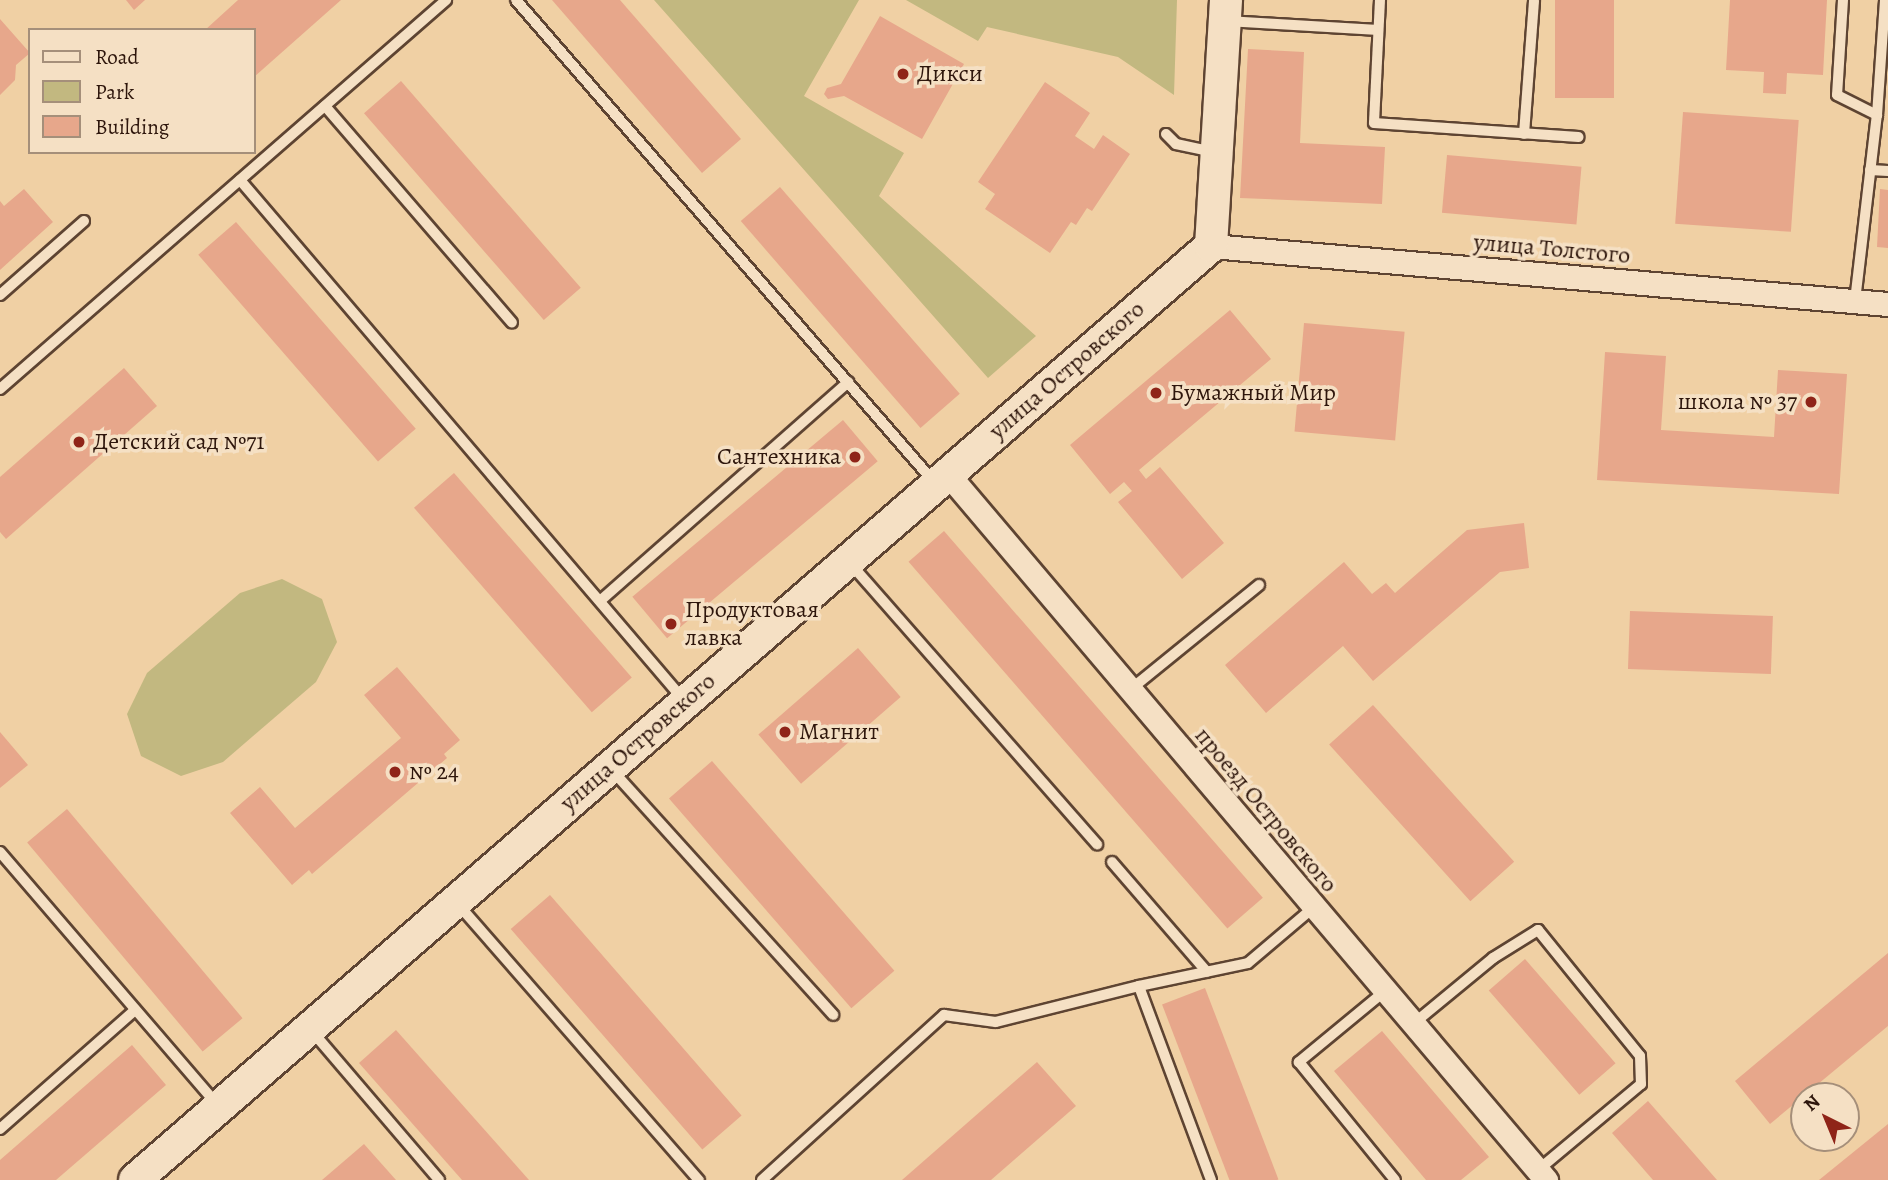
<!DOCTYPE html>
<meta charset="utf-8">
<style>
body{margin:0}
#map{position:relative;width:1888px;height:1180px;overflow:hidden;background:#f0d0a4;font-family:Alegreya,serif}
div>[style]{position:absolute}
.green>*{inset:0;background:#c2b880}
.building>*{inset:0;background:#e7a78b;transform-origin:0 0}
.roads{filter:drop-shadow(2px 0 #5e4432) drop-shadow(-2px 0 #5e4432) drop-shadow(0 2px #5e4432) drop-shadow(0 -2px #5e4432)}
.lane>*{height:10px;margin:-5px;padding:0 5px;transform-origin:5px;border-radius:5px;background:#f5e0c4}
.street>*{height:23px;margin:-11.5px;padding:0 11.5px;transform-origin:11.5px;border-radius:11.5px;background:#f5e0c4}
.secondary>*{height:32px;margin:-16px;padding:0 16px;transform-origin:16px;border-radius:16px;background:#f5e0c4}
.dots>*{width:19px;height:19px;translate:-50% -50%;box-sizing:border-box;border:4px solid #f5e0c4;border-radius:50%}
span{translate:-50% -50%;white-space:nowrap;text-align:center;line-height:1.15;-webkit-text-stroke:7px #f5e0c4;paint-order:stroke}
.poi-label{font-size:24px;color:#2e160c}
.left{translate:0 -50%;text-align:left}
.right{translate:-100% -50%;text-align:right}
.street-label{font-size:24px;color:#2e160c}
.legend{position:absolute;left:28px;top:28px;width:228px;height:126px;box-sizing:border-box;background:#f5e0c4;border:2px solid #a58f7a;margin:0;padding:9px 12px;list-style:none;font-size:21px;color:#2e160c}
.legend li{display:flex;align-items:center;gap:14px;height:35px}
.legend b{width:35px;border:2px solid #a58f7a}
.north{position:absolute;left:1790px;top:1082px;width:70px;height:70px;box-sizing:border-box;background:#f5e0c4;border:2px solid #a58f7a;border-radius:50%;rotate:317deg;font-size:19px;font-weight:700;line-height:28px;text-align:center;color:#2e160c}
.north::after{content:'';display:block;margin:auto;width:24px;height:32px;background:#8f2418;clip-path:polygon(50% 0,100% 100%,50% 72%,0 100%)}
</style>
<div id="map">
<div class="green">
<i style="clip-path:polygon(654px 0,859px 0,804px 96px,904px 153px,879px 196px,1036px 336px,988px 378px)"></i>
<i style="clip-path:polygon(906px 0,1177px 0,1174px 95px,1118px 57px,987px 27px,978px 41px)"></i>
<i style="clip-path:polygon(282px 579px,322px 599px,337px 642px,316px 682px,223px 762px,181px 776px,141px 756px,127px 714px,147px 673px,240px 593px)"></i>
</div>
<div class="building">
<i style="clip-path:polygon(126px 0,145px 0,134px 10px)"></i>
<i style="clip-path:polygon(238px 0,341px 0,254px 77px,254px 30px,205px 30px)"></i>
<i style="clip-path:polygon(552px 0,620px 0,741px 139px,702px 173px)"></i>
<i style="left:1555px;top:0;width:59px;height:98px"></i>
<i style="clip-path:polygon(1730px 0,1827px 0,1823px 75px,1787px 73px,1786px 94px,1763px 93px,1764px 72px,1726px 70px)"></i>
<i style="clip-path:polygon(880px 16px,964px 64px,922px 139px,844px 96px,828px 99px,824px 94px,827px 88px,841px 84px)"></i>
<i style="clip-path:polygon(0 19px,30px 53px,16px 65px,15px 80px,0 95px)"></i>
<i style="clip-path:polygon(1248px 49px,1304px 52px,1300px 143px,1385px 147px,1382px 204px,1240px 198px)"></i>
<i style="left:401px;top:81px;width:274px;height:49px;rotate:49deg"></i>
<i style="clip-path:polygon(1045px 82px,1090px 113px,1075px 136px,1094px 149px,1103px 135px,1130px 154px,1092px 211px,1087px 208px,1076px 225px,1071px 222px,1050px 253px,985px 209px,995px 194px,978px 182px)"></i>
<i style="left:1683px;top:112px;width:116px;height:112px;rotate:4deg"></i>
<i style="left:1447px;top:155px;width:135px;height:58px;rotate:5deg"></i>
<i style="left:780px;top:187px;width:274px;height:52px;rotate:49deg"></i>
<i style="clip-path:polygon(24px 189px,53px 222px,0 270px,0 201px,4px 206px)"></i>
<i style="clip-path:polygon(1880px 189px,1888px 190px,1888px 248px,1877px 247px)"></i>
<i style="left:236px;top:222px;width:274px;height:50px;rotate:49deg"></i>
<i style="clip-path:polygon(1230px 310px,1271px 359px,1139px 470px,1146px 479px,1160px 467px,1224px 543px,1182px 579px,1118px 502px,1132px 491px,1124px 482px,1110px 494px,1070px 445px)"></i>
<i style="left:1304px;top:323px;width:101px;height:109px;rotate:5deg"></i>
<i style="clip-path:polygon(1605px 352px,1666px 356px,1661px 430px,1774px 437px,1778px 370px,1847px 374px,1839px 494px,1597px 480px)"></i>
<i style="clip-path:polygon(124px 368px,157px 406px,6px 539px,0 532px,0 477px)"></i>
<i style="left:843px;top:420px;width:54px;height:275px;rotate:50deg"></i>
<i style="left:454px;top:473px;width:271px;height:53px;rotate:49deg"></i>
<i style="clip-path:polygon(1524px 523px,1529px 568px,1500px 572px,1373px 681px,1343px 646px,1266px 713px,1225px 665px,1344px 562px,1372px 594px,1386px 583px,1395px 593px,1467px 530px)"></i>
<i style="left:944px;top:531px;width:486px;height:47px;rotate:49deg"></i>
<i style="left:1630px;top:611px;width:143px;height:58px;rotate:2deg"></i>
<i style="left:858px;top:648px;width:65px;height:132px;rotate:49deg"></i>
<i style="clip-path:polygon(397px 667px,460px 740px,444px 754px,447px 758px,312px 874px,309px 870px,292px 885px,230px 813px,260px 787px,295px 828px,401px 738px,364px 695px)"></i>
<i style="left:1373px;top:705px;width:211px;height:59px;rotate:48deg"></i>
<i style="clip-path:polygon(0 732px,28px 765px,0 788px)"></i>
<i style="left:712px;top:761px;width:278px;height:57px;rotate:49deg"></i>
<i style="left:67px;top:809px;width:273px;height:52px;rotate:50deg"></i>
<i style="left:550px;top:895px;width:292px;height:52px;rotate:49deg"></i>
<i style="clip-path:polygon(1888px 953px,1888px 1026px,1770px 1124px,1735px 1081px)"></i>
<i style="left:1525px;top:959px;width:138px;height:48px;rotate:49deg"></i>
<i style="left:1205px;top:988px;width:205px;height:46px;rotate:69deg"></i>
<i style="clip-path:polygon(396px 1030px,529px 1180px,462px 1180px,359px 1063px)"></i>
<i style="clip-path:polygon(1382px 1031px,1489px 1157px,1461px 1180px,1426px 1180px,1334px 1071px)"></i>
<i style="clip-path:polygon(132px 1045px,166px 1085px,56px 1180px,0 1180px,0 1160px)"></i>
<i style="clip-path:polygon(1037px 1062px,1076px 1106px,991px 1180px,902px 1180px)"></i>
<i style="clip-path:polygon(1648px 1101px,1717px 1180px,1653px 1180px,1612px 1133px)"></i>
<i style="clip-path:polygon(1888px 1124px,1888px 1180px,1819px 1180px)"></i>
<i style="clip-path:polygon(364px 1144px,396px 1180px,322px 1180px)"></i>
</div>
<div class="roads">
<div class="lane">
<i style="left:516px;top:0;width:638px;rotate:49.07deg"></i>
<i style="left:1380px;top:0;width:123px;rotate:92.8deg"></i>
<i style="left:1374px;top:123px;width:205px;rotate:3.9deg"></i>
<i style="left:1843px;top:0;width:95px;rotate:93.6deg"></i>
<i style="left:1837px;top:95px;width:45px;rotate:26.6deg"></i>
<i style="left:1227px;top:21px;width:151px;rotate:3.4deg"></i>
<i style="left:325px;top:106px;width:286px;rotate:49.2deg"></i>
<i style="left:1166px;top:134px;width:14px;rotate:45deg"></i>
<i style="left:1176px;top:144px;width:39px;rotate:12deg"></i>
<i style="left:1524px;top:134px;width:134px;rotate:-85.7deg"></i>
<i style="left:1870px;top:170px;width:18px;rotate:3deg"></i>
<i style="left:240px;top:180px;width:682px;rotate:49.52deg"></i>
<i style="left:0;top:295px;width:112px;rotate:-41.4deg"></i>
<i style="left:1855px;top:301px;width:187px;rotate:-83.3deg"></i>
<i style="left:1877px;top:115px;width:115px;rotate:-86deg"></i>
<i style="left:0;top:389px;width:592px;rotate:-41.09deg"></i>
<i style="left:849px;top:562px;width:376px;rotate:48.7deg"></i>
<i style="left:600px;top:601px;width:331px;rotate:-41.4deg"></i>
<i style="left:1131px;top:689px;width:165px;rotate:-39.1deg"></i>
<i style="left:612px;top:770px;width:330px;rotate:47.9deg"></i>
<i style="left:0;top:852px;width:333px;rotate:49.3deg"></i>
<i style="left:1112px;top:862px;width:145px;rotate:49.2deg"></i>
<i style="left:457px;top:903px;width:368px;rotate:48.9deg"></i>
<i style="left:1385px;top:991px;width:112px;rotate:140.5deg"></i>
<i style="left:1299px;top:1062px;width:152px;rotate:50.9deg"></i>
<i style="left:1413px;top:1024px;width:104px;rotate:-39.5deg"></i>
<i style="left:1493px;top:958px;width:53px;rotate:-31.9deg"></i>
<i style="left:1538px;top:930px;width:162px;rotate:51deg"></i>
<i style="left:1640px;top:1056px;width:28px;rotate:88deg"></i>
<i style="left:1641px;top:1084px;width:134px;rotate:140.1deg"></i>
<i style="left:311px;top:1030px;width:197px;rotate:49.5deg"></i>
<i style="left:0;top:1129px;width:180px;rotate:-41.4deg"></i>
<i style="left:762px;top:1180px;width:246px;rotate:-42.2deg"></i>
<i style="left:944px;top:1015px;width:52px;rotate:7.7deg"></i>
<i style="left:996px;top:1022px;width:147px;rotate:-14.1deg"></i>
<i style="left:1211px;top:1180px;width:207px;rotate:-110.4deg"></i>
<i style="left:1139px;top:986px;width:111px;rotate:-11.9deg"></i>
<i style="left:1248px;top:963px;width:87px;rotate:-40.3deg"></i>
</div>
<div class="street">
<i style="left:1211px;top:246px;width:679px;rotate:4.9deg"></i>
<i style="left:947px;top:473px;width:927px;rotate:49.73deg"></i>
</div>
<div class="secondary">
<i style="left:135px;top:1180px;width:1425px;rotate:-40.96deg"></i>
<i style="left:1211px;top:246px;width:246px;rotate:-86.5deg"></i>
</div>
</div>
<div class="dots">
<i style="left:903px;top:74px;background:#8f2418"></i>
<i style="left:1156px;top:393px;background:#8f2418"></i>
<i style="left:1811px;top:402px;background:#8f2418"></i>
<i style="left:79px;top:442px;background:#8f2418"></i>
<i style="left:855px;top:457px;background:#8f2418"></i>
<i style="left:671px;top:624px;background:#8f2418"></i>
<i style="left:785px;top:732px;background:#8f2418"></i>
<i style="left:395px;top:772px;background:#8f2418"></i>
</div>
<div class="poi-label">
<span class="left" style="left:917px;top:74px">Дикси</span>
<span class="left" style="left:1170px;top:393px">Бумажный Мир</span>
<span class="right" style="left:1797px;top:402px">школа № 37</span>
<span class="left" style="left:93px;top:442px">Детский сад №71</span>
<span class="right" style="left:841px;top:457px">Сантехника</span>
<span class="left" style="left:685px;top:624px">Продуктовая<br>лавка</span>
<span class="left" style="left:799px;top:732px">Магнит</span>
<span class="left" style="left:409px;top:772px">№ 24</span>
</div>
<div class="street-label">
<span style="left:1552px;top:249px;rotate:5deg">улица Толстого</span>
<span style="left:1067px;top:370px;rotate:-41deg">улица Островского</span>
<span style="left:638px;top:742px;rotate:-41deg">улица Островского</span>
<span style="left:1266px;top:810px;rotate:50deg">проезд Островского</span>
</div>
<ul class="legend">
<li><b style="height:9px;background:#f5e0c4"></b>Road</li>
<li><b style="height:19px;background:#c2b880"></b>Park</li>
<li><b style="height:19px;background:#e7a78b"></b>Building</li>
</ul>
<div class="north">N</div>
</div>
